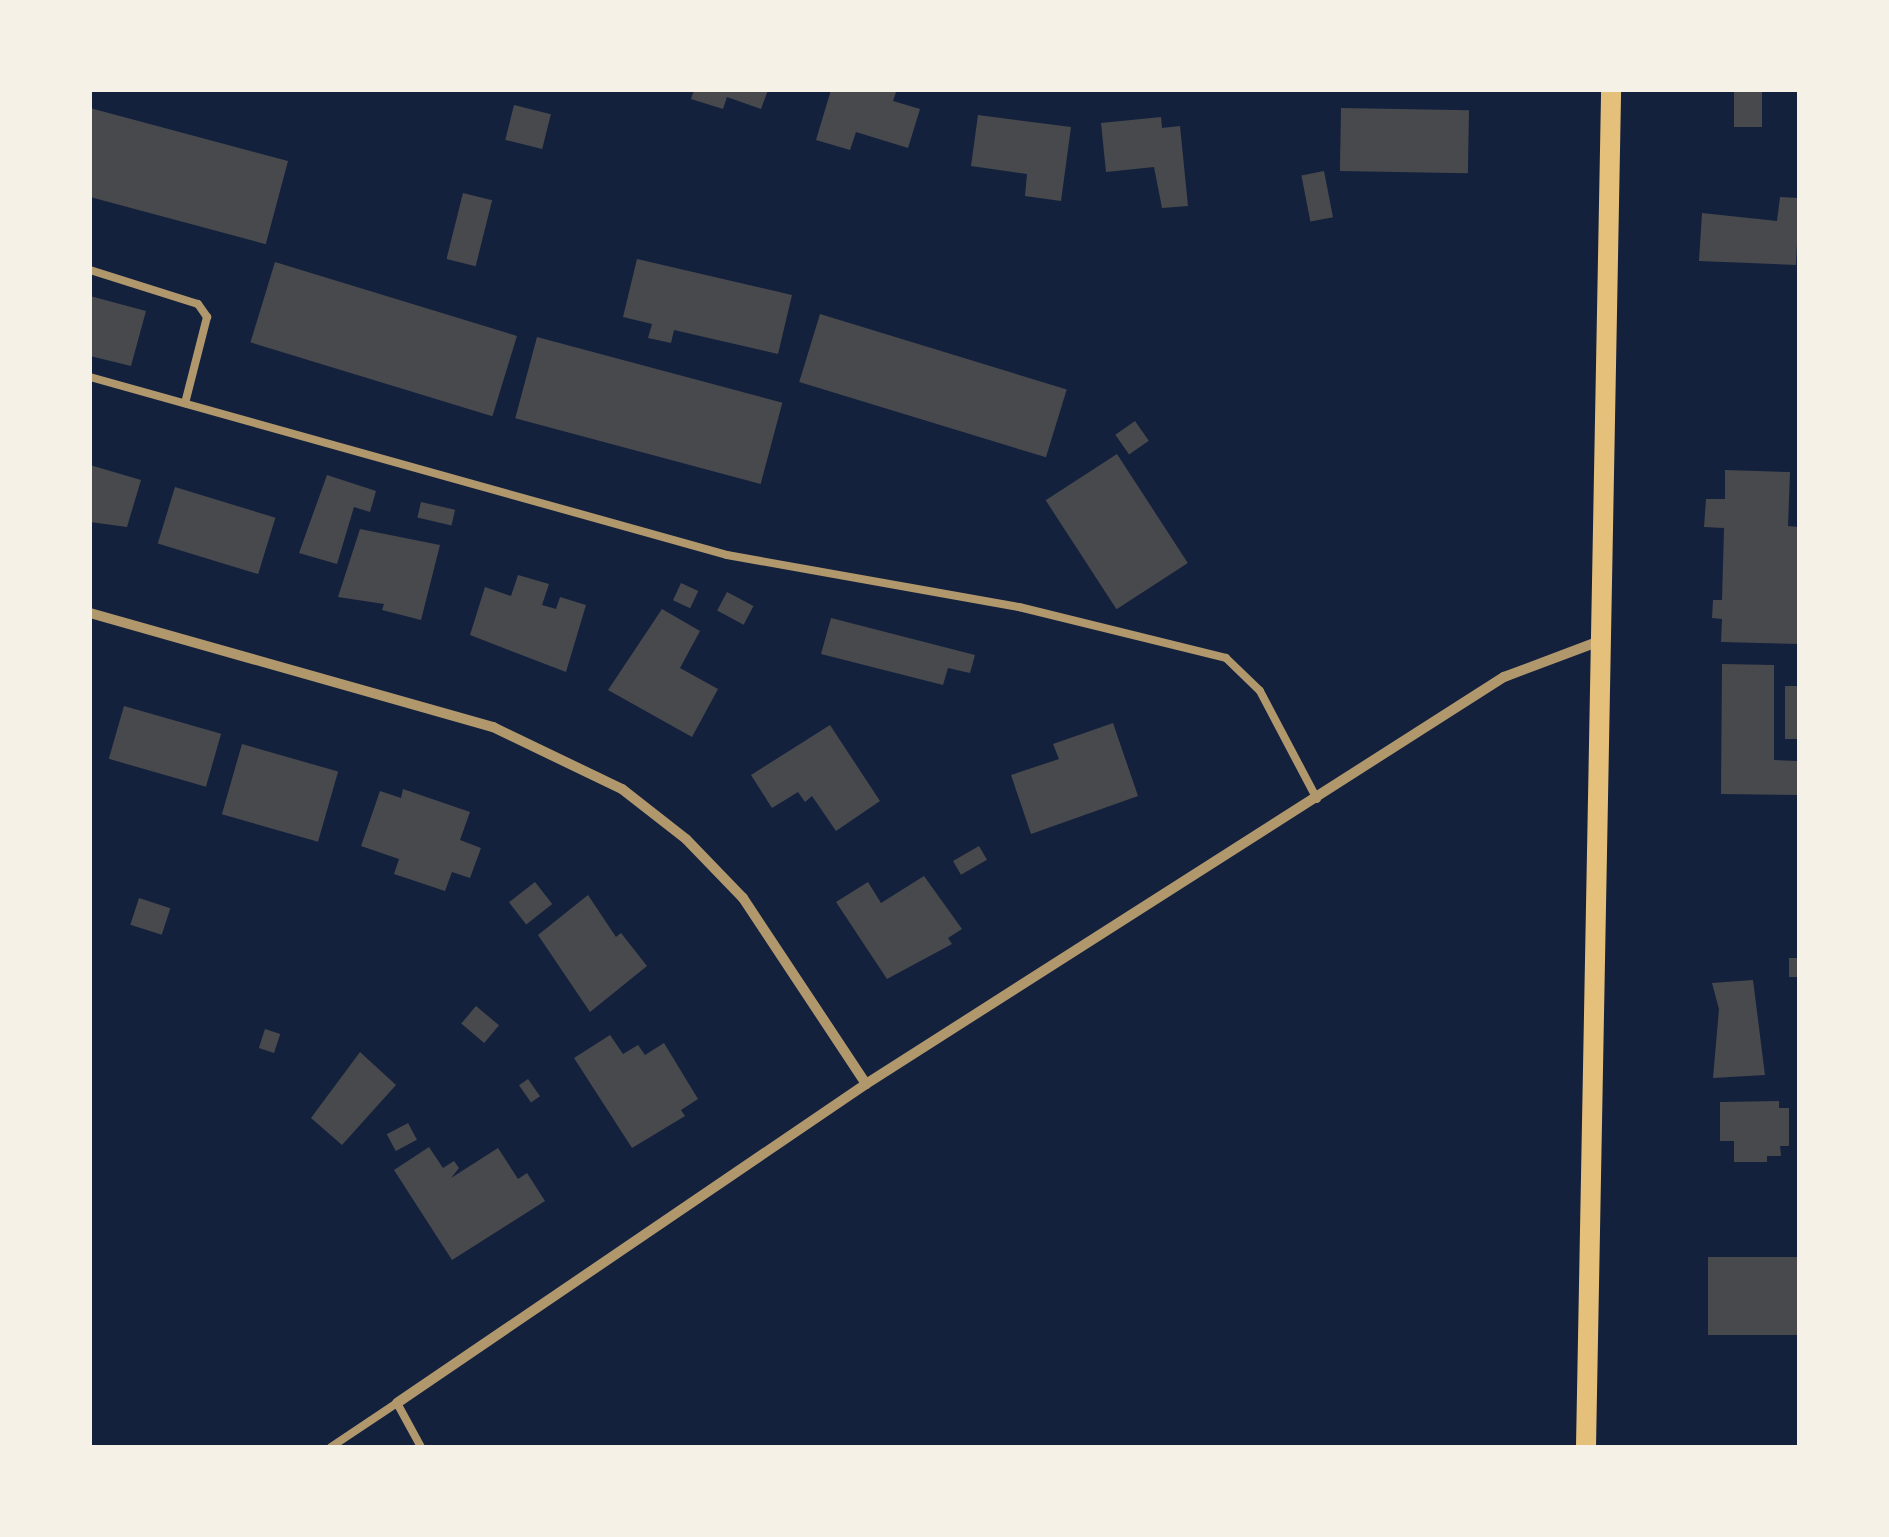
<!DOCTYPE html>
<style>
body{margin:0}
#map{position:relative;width:1889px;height:1537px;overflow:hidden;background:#14213d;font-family:Merriweather,serif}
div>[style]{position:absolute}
.building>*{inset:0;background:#48494c;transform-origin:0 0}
.service>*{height:8px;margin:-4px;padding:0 4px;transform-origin:4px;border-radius:4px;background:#b1986c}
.minor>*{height:10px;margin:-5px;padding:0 5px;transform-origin:5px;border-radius:5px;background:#b1986c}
.secondary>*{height:20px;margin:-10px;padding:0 10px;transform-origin:10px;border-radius:10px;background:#e5c07b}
span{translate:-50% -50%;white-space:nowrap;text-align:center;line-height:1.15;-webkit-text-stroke:10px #f6f1e7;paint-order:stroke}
.frame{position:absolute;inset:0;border:92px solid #f6f1e7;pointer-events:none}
</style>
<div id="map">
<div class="building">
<i style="clip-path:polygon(694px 90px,768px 90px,761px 109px,727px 97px,723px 109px,691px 99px)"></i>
<i style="clip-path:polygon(831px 90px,890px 90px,896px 92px,893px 101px,920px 109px,908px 148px,856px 132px,850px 150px,816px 140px)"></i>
<i style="left:1734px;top:90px;width:28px;height:37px"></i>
<i style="left:514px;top:105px;width:38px;height:36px;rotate:14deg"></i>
<i style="left:90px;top:108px;width:205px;height:86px;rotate:15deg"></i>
<i style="left:1341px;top:108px;width:128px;height:63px;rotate:1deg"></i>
<i style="clip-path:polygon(978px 115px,1071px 127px,1061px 201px,1025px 196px,1027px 174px,971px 166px)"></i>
<i style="clip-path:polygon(1161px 117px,1162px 128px,1180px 126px,1188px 206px,1162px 208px,1154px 167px,1106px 172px,1101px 123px)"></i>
<i style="left:1324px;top:171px;width:47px;height:23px;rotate:79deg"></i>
<i style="left:463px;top:193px;width:30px;height:68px;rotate:14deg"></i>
<i style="clip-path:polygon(1780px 197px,1799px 198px,1796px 265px,1699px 261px,1702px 213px,1777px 221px)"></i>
<i style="clip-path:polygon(637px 259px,792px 295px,778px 354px,674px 330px,671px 343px,648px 338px,652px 324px,623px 317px)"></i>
<i style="left:275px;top:262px;width:253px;height:84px;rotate:17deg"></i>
<i style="clip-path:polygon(90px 296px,146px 311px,131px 366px,90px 356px)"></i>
<i style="left:820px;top:314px;width:258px;height:71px;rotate:17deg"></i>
<i style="left:537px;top:337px;width:254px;height:84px;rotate:15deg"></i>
<i style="left:1135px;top:421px;width:24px;height:24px;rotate:55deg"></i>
<i style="left:1117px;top:454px;width:130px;height:85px;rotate:57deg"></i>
<i style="clip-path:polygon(90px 465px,141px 480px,127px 527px,90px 522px)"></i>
<i style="clip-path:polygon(1725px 470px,1790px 472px,1788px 526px,1799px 527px,1799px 644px,1721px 642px,1722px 619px,1712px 618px,1713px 600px,1722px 600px,1724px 528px,1704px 527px,1706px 499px,1725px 499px)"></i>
<i style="clip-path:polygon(327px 475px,376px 491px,370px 512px,354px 507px,337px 564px,299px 553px)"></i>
<i style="left:175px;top:487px;width:105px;height:59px;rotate:17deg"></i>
<i style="left:421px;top:502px;width:35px;height:16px;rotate:13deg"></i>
<i style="clip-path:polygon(360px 529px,440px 545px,421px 620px,382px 610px,384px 604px,338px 597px)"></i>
<i style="clip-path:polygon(518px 575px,549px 584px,542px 605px,556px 609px,560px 597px,586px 605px,566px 672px,470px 635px,485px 587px,511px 596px)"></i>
<i style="left:681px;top:583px;width:19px;height:19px;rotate:25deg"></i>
<i style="left:727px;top:592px;width:30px;height:21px;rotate:28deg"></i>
<i style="clip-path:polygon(662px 609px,700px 631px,680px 668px,718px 689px,692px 737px,608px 690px)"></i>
<i style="clip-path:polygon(831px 618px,975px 655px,970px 673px,948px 668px,943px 685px,821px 654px)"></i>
<i style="clip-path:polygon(1722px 664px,1774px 665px,1774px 760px,1799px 761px,1799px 795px,1721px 794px)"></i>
<i style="left:1785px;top:686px;width:14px;height:53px"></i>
<i style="left:124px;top:706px;width:101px;height:55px;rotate:16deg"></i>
<i style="clip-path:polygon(1113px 723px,1138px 796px,1031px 834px,1011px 775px,1059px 759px,1053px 744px)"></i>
<i style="clip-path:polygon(830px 725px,880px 801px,836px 831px,812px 796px,805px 802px,798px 792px,772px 808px,751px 775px)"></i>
<i style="left:242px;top:744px;width:100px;height:73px;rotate:16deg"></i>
<i style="clip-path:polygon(403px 789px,470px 812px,460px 840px,481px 848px,470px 878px,452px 872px,445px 891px,394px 874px,399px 859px,361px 846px,380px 791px,401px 798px)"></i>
<i style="left:979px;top:846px;width:16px;height:30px;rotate:60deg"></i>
<i style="clip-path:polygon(924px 876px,962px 929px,948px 938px,952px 944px,887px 979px,836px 902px,868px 882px,881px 903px)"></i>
<i style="left:535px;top:882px;width:28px;height:33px;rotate:52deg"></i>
<i style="clip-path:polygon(588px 895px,616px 937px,621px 933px,647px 966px,590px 1012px,538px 935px)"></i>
<i style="left:139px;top:898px;width:33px;height:28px;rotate:18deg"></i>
<i style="left:1789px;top:958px;width:10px;height:19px"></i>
<i style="clip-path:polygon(1753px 980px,1765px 1075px,1713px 1078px,1719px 1009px,1712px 983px)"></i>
<i style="left:476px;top:1006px;width:30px;height:23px;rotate:40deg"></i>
<i style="left:265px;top:1029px;width:16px;height:20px;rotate:18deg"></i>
<i style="clip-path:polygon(610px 1035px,623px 1054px,638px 1045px,645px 1055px,664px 1043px,698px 1099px,681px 1110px,685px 1116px,632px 1148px,574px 1058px)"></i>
<i style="clip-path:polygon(360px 1052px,396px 1085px,342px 1145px,311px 1118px)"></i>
<i style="left:528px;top:1079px;width:21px;height:11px;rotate:55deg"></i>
<i style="clip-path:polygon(1779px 1101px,1779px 1108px,1789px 1108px,1789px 1146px,1780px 1146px,1781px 1156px,1767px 1156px,1767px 1162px,1734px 1162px,1734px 1141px,1720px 1141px,1720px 1102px)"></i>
<i style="left:408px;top:1123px;width:19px;height:24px;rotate:62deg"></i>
<i style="clip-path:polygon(429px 1147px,443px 1168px,454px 1161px,459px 1168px,451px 1178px,498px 1148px,518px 1179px,527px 1173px,545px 1201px,452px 1260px,394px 1170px)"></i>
<i style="left:1799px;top:1257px;width:78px;height:91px;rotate:90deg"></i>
</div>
<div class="service">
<i style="left:90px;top:270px;width:113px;rotate:17.5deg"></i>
<i style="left:198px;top:304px;width:16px;rotate:55deg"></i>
<i style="left:207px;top:317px;width:89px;rotate:104.3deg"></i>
<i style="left:90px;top:377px;width:661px;rotate:15.61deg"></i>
<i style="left:727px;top:555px;width:297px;rotate:10.1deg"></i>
<i style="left:1019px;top:607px;width:213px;rotate:13.8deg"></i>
<i style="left:1226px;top:658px;width:47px;rotate:44.1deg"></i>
<i style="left:1260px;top:691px;width:122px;rotate:62.2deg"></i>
<i style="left:331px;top:1447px;width:79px;rotate:-33.7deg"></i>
<i style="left:397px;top:1403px;width:50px;rotate:61.4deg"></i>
</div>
<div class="minor">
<i style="left:90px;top:613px;width:419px;rotate:15.8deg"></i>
<i style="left:493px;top:727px;width:143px;rotate:25.7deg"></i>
<i style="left:622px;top:789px;width:81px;rotate:38deg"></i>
<i style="left:686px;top:839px;width:82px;rotate:46deg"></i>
<i style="left:743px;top:898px;width:223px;rotate:56.5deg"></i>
<i style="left:397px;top:1403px;width:567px;rotate:-34.22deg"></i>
<i style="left:866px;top:1084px;width:757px;rotate:-32.54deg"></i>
<i style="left:1504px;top:677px;width:103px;rotate:-20.6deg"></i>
</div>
<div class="secondary">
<i style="left:1586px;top:1447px;width:1357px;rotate:-88.94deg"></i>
</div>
<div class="frame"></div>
</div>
